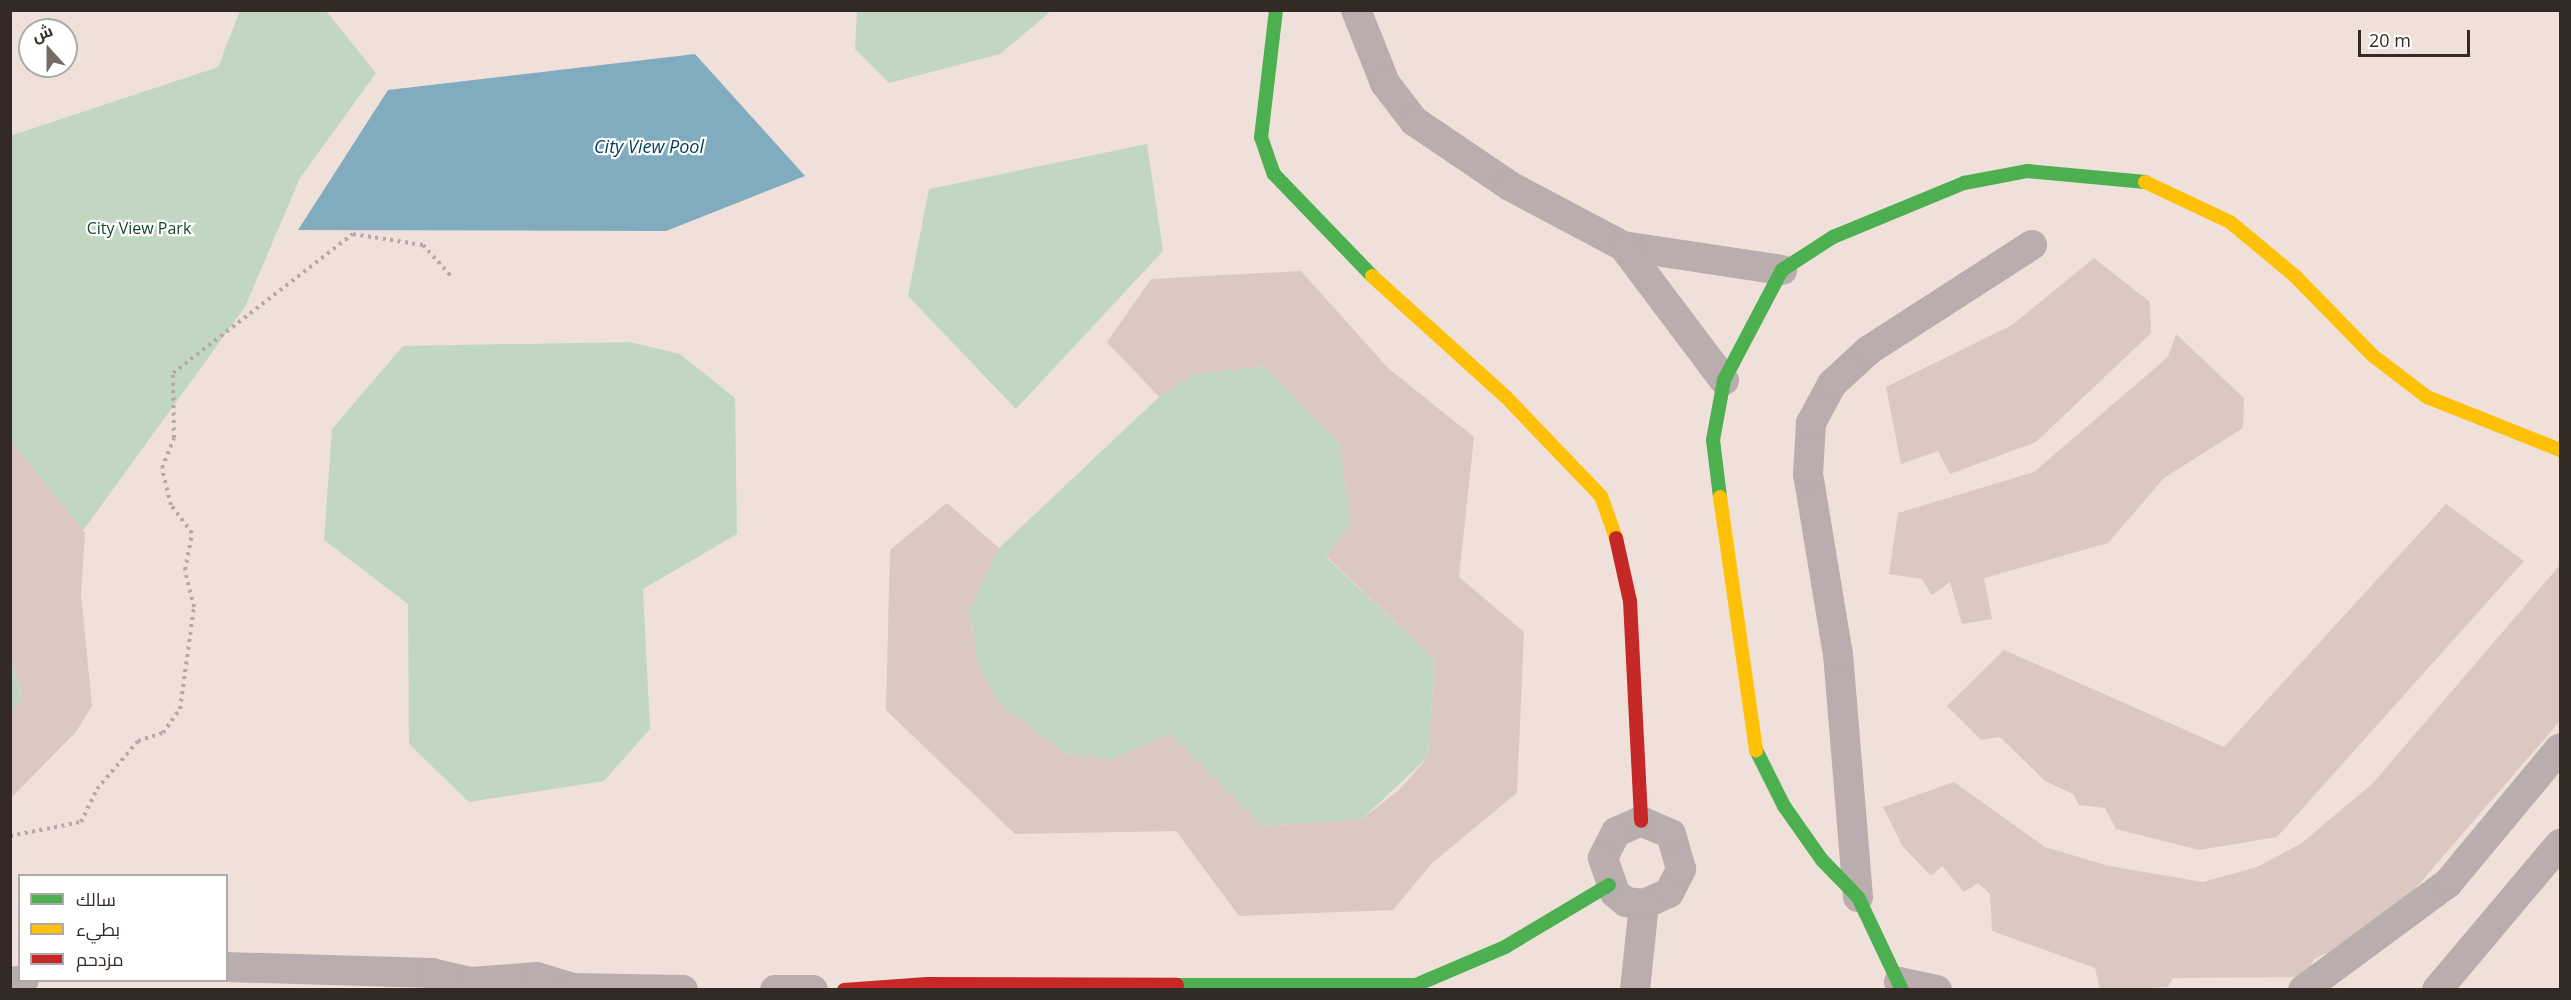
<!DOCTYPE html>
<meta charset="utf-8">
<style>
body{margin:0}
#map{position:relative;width:2571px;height:1000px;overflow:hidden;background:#f0e0da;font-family:"Open Sans",Cairo,sans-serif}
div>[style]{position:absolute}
.green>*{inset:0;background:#c1d7c2}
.water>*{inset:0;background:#81acbf}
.building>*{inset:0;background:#dbc8c1}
.path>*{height:4px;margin-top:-2px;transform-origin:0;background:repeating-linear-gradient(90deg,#b4a9a8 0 3px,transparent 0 7.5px)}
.street>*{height:30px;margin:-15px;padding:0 15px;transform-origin:15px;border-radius:15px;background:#b9adae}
.fast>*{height:14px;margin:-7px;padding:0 7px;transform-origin:7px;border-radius:7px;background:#4caf50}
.slow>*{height:14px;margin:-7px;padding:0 7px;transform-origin:7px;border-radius:7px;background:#ffc107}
.jam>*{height:14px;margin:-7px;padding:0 7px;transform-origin:7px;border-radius:7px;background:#c62828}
span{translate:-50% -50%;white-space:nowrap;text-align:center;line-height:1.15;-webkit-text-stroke:4.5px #fff;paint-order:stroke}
.park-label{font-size:16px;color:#15442b}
.water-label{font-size:18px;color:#034056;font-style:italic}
.frame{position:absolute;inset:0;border:12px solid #342a25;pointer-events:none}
.legend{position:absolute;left:18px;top:874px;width:210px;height:108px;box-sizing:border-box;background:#fff;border:2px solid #aeaaa8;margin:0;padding:8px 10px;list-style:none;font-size:18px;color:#342a25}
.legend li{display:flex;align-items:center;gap:12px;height:30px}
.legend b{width:30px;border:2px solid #aeaaa8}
.north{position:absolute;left:18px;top:18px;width:60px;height:60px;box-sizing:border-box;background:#fff;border:2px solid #aeaaa8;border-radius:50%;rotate:339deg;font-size:16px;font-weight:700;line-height:24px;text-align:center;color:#342a25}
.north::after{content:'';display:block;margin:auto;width:21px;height:27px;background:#766a64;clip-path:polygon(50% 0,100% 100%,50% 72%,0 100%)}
.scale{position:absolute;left:2358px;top:30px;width:112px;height:27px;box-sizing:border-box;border:3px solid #342a25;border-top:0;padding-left:8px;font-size:18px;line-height:21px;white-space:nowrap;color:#342a25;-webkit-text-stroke:4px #fff;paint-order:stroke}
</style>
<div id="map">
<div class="green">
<i style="clip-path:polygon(240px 11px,326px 11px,376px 73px,300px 178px,245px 307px,32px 601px,10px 617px,10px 136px,218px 67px)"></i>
<i style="clip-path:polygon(857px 11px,857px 10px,1051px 11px,1000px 54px,889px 83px,855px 49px)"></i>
<i style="clip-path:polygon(1147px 144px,1163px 251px,1016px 409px,908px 296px,929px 189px)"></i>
<i style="clip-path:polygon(630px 342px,680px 354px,735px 398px,737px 534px,643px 589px,650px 729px,604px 781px,469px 802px,409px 744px,408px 604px,324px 540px,332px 429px,403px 346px)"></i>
<i style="clip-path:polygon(1263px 366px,1339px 443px,1351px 522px,1326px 557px,1435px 660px,1428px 757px,1362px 819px,1262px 826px,1170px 734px,1111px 760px,1065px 753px,999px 703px,978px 665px,969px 610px,999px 548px,1159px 397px,1194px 374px)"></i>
<i style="clip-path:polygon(10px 655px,22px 697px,11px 715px,10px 715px)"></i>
</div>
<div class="water">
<i style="clip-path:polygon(695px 54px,805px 176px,666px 231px,298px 230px,388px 90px)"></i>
</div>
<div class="building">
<i style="clip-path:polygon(2094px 258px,2150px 302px,2151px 333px,2036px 442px,1950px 474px,1938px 451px,1901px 464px,1886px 387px,2012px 325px)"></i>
<i style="clip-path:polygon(1301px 271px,1388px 368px,1474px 437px,1459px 577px,1524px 632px,1517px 793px,1432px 863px,1393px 910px,1239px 916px,1176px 831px,1015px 834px,886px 710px,890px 550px,947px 503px,999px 548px,969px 610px,978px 665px,999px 703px,1065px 753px,1111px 760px,1170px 734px,1262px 826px,1362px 819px,1400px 789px,1428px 757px,1435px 660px,1326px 556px,1351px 522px,1339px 443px,1263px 366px,1194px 374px,1159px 397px,1107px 342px,1151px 279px)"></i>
<i style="clip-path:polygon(2176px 334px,2244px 398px,2243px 428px,2164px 478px,2108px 543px,1984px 578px,1992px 619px,1962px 624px,1950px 582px,1932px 595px,1922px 579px,1889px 574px,1898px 513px,2034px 472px,2168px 357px)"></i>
<i style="clip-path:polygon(10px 440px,85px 533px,81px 594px,92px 706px,75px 733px,10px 799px,10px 715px,22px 697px,10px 655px)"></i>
<i style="clip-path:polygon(2446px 504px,2524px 561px,2277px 837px,2199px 850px,2116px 829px,2105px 808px,2079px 805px,2073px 794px,2045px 781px,2000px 737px,1981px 740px,1947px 706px,2004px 650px,2224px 747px)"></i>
<i style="clip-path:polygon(2560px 565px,2560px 721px,2382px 927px,2314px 959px,2305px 977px,2173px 978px,2168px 987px,2100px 990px,2095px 968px,1992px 931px,1990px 894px,1978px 883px,1964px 892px,1942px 866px,1931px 876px,1903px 847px,1883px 807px,1954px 782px,2045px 847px,2109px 866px,2203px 882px,2257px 867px,2302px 843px,2373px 783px)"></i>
</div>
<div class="path">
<i style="left:10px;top:615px;width:41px;rotate:90deg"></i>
<i style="left:10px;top:836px;width:72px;rotate:-11.2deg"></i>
<i style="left:81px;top:822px;width:37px;rotate:-64deg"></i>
<i style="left:97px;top:789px;width:63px;rotate:-49.5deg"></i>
<i style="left:138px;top:741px;width:26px;rotate:-18deg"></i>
<i style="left:163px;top:733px;width:29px;rotate:-55deg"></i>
<i style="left:180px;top:709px;width:103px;rotate:-82.2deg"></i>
<i style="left:194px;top:607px;width:38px;rotate:-104deg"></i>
<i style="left:185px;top:570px;width:38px;rotate:-79deg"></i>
<i style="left:192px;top:533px;width:35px;rotate:-127deg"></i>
<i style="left:171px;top:505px;width:38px;rotate:-104deg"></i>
<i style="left:162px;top:468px;width:32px;rotate:-68deg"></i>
<i style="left:174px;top:438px;width:65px;rotate:-90.9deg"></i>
<i style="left:173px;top:373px;width:227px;rotate:-37.7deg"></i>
<i style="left:353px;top:234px;width:71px;rotate:8.9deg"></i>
<i style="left:423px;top:245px;width:42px;rotate:47.9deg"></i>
</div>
<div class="street">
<i style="left:1356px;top:10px;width:79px;rotate:68.3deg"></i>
<i style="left:1385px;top:83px;width:48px;rotate:52.7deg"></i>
<i style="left:1414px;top:121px;width:116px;rotate:34.1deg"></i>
<i style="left:1510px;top:186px;width:128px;rotate:28deg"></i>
<i style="left:1623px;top:246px;width:161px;rotate:8.6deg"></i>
<i style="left:1623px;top:246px;width:168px;rotate:53deg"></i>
<i style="left:1858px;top:897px;width:243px;rotate:-94.7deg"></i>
<i style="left:1838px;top:655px;width:183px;rotate:-99.4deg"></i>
<i style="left:1808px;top:474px;width:51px;rotate:-86.6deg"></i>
<i style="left:1811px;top:423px;width:44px;rotate:-61.7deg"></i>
<i style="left:1832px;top:384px;width:50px;rotate:-42.6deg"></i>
<i style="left:1869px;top:350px;width:194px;rotate:-32.8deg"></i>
<i style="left:226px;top:967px;width:206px;rotate:1.7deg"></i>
<i style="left:432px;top:973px;width:40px;rotate:13deg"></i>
<i style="left:471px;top:982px;width:66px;rotate:-4.3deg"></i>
<i style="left:537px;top:977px;width:37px;rotate:17deg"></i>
<i style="left:572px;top:988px;width:111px;rotate:1deg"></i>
<i style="left:10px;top:982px;width:14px;rotate:-8deg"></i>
<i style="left:1899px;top:982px;width:39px;rotate:12deg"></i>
<i style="left:775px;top:990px;width:38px"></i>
<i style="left:1635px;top:990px;width:86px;rotate:-84deg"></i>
<i style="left:1644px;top:904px;width:27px;rotate:-24deg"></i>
<i style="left:1669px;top:893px;width:27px;rotate:-63deg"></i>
<i style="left:1681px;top:869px;width:36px;rotate:-106deg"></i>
<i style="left:1671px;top:834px;width:33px;rotate:-157deg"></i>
<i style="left:1641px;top:821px;width:27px;rotate:156deg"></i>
<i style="left:1616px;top:832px;width:29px;rotate:117deg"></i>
<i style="left:1603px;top:858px;width:37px;rotate:71deg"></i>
<i style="left:1615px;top:893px;width:14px;rotate:39deg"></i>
<i style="left:1626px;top:902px;width:18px;rotate:6deg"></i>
<i style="left:2303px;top:990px;width:180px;rotate:-36.4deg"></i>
<i style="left:2448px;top:883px;width:175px;rotate:-50.3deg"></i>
<i style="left:2437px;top:990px;width:191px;rotate:-49.9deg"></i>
</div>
<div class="fast">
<i style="left:1276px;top:10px;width:128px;rotate:96.7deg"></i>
<i style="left:1261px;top:137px;width:39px;rotate:71deg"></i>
<i style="left:1274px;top:174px;width:141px;rotate:46.1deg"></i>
<i style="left:1720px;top:497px;width:57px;rotate:-97deg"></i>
<i style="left:1713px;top:440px;width:61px;rotate:-79.6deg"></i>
<i style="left:1724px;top:380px;width:124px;rotate:-62.2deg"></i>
<i style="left:1782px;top:270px;width:61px;rotate:-32.9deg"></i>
<i style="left:1833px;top:237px;width:142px;rotate:-22.4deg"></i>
<i style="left:1964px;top:183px;width:64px;rotate:-10.8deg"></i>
<i style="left:2027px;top:171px;width:119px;rotate:5.3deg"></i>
<i style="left:1756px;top:750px;width:63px;rotate:63.4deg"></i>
<i style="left:1784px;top:806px;width:66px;rotate:54.9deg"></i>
<i style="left:1822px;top:860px;width:52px;rotate:45.8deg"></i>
<i style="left:1858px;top:897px;width:103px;rotate:64.7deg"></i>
<i style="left:1177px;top:985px;width:239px"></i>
<i style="left:1416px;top:985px;width:97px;rotate:-23.1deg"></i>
<i style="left:1505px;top:947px;width:121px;rotate:-30.8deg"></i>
</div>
<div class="slow">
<i style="left:2145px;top:182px;width:94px;rotate:25.2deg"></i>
<i style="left:2230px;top:222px;width:85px;rotate:39.7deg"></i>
<i style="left:2295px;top:276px;width:110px;rotate:45.7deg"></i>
<i style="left:2372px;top:355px;width:69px;rotate:37.4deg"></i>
<i style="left:2427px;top:397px;width:143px;rotate:21.7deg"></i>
<i style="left:1372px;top:276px;width:179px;rotate:42.1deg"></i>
<i style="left:1505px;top:396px;width:139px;rotate:46.2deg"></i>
<i style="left:1601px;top:496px;width:45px;rotate:70.3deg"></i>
<i style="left:1720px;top:497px;width:256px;rotate:81.9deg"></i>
</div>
<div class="jam">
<i style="left:1616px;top:538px;width:65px;rotate:77.5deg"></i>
<i style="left:1630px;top:601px;width:220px;rotate:87.1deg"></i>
<i style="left:844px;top:990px;width:83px;rotate:-4.1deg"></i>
<i style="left:927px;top:984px;width:250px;rotate:0.2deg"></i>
</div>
<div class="park-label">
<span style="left:139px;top:228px">City View Park</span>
</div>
<div class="water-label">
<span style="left:649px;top:146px">City View Pool</span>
</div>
<div class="frame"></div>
<ul class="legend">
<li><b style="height:8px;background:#4caf50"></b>سالك</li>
<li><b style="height:8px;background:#ffc107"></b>بطيء</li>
<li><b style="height:8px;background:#c62828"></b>مزدحم</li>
</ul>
<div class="north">ش</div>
<div class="scale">20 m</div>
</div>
